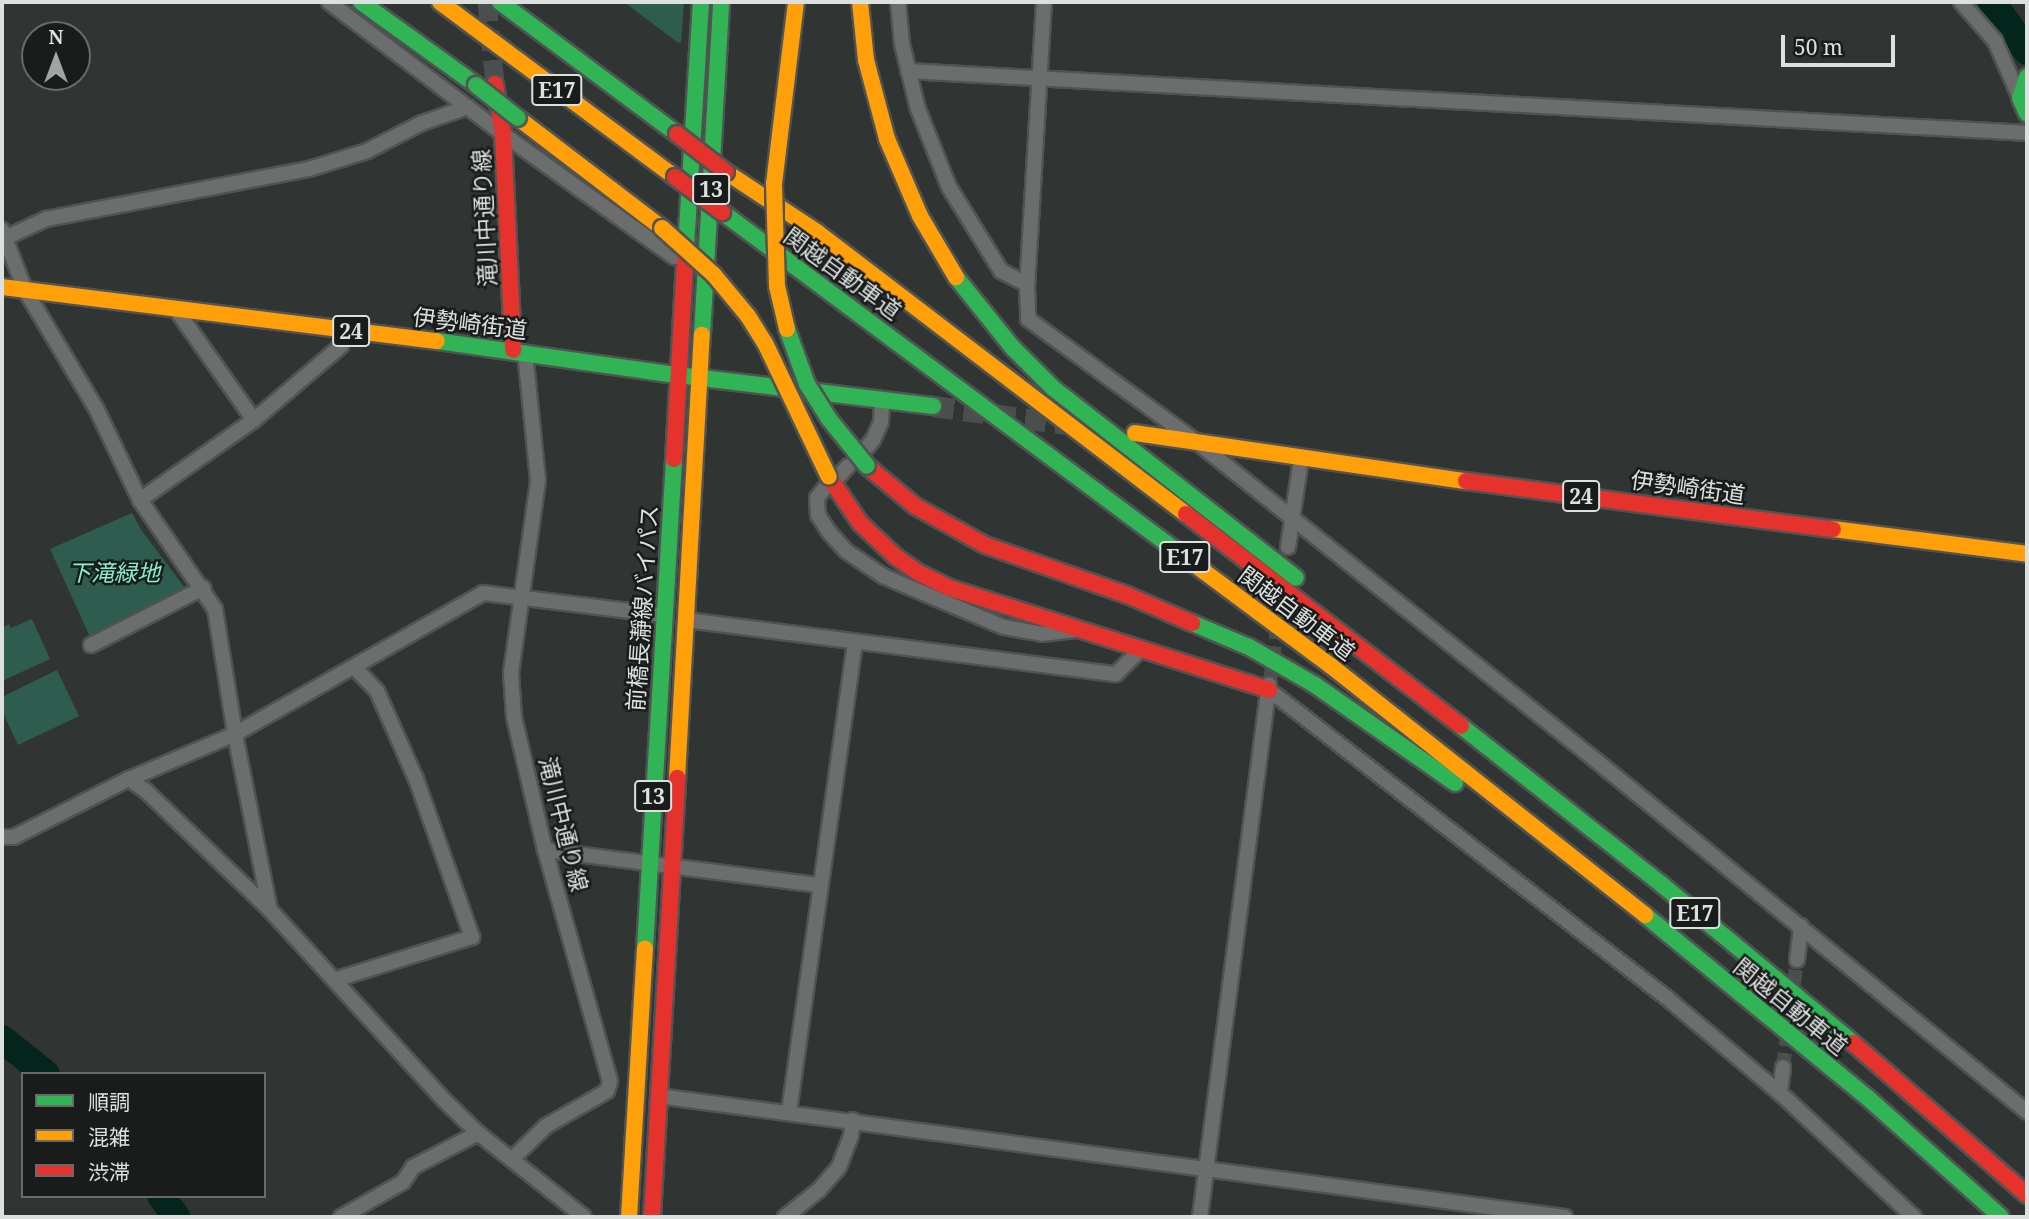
<!DOCTYPE html>
<meta charset="utf-8">
<style>
body{margin:0}
#map{position:relative;width:2029px;height:1219px;overflow:hidden;background:#303533;font-family:"Noto Serif","Noto Sans JP",serif}
div>[style]{position:absolute}
.green>*{inset:0;background:#2e5d4f}
.river>*{height:28px;margin:-14px;padding:0 14px;transform-origin:14px;border-radius:14px;background:#04251b}
.street-tunnel>*{height:14px;margin-top:-7px;transform-origin:0;background:repeating-linear-gradient(90deg,#4a4f4d 0 14px,transparent 0 21px)}
.secondary-tunnel>*{height:19px;margin-top:-9.5px;transform-origin:0;background:repeating-linear-gradient(90deg,#4a4f4d 0 19px,transparent 0 29px)}
.primary-tunnel>*{height:21px;margin-top:-10.5px;transform-origin:0;background:repeating-linear-gradient(90deg,#4a4f4d 0 21px,transparent 0 31px)}
.roads{filter:drop-shadow(2px 0 #4f5452) drop-shadow(-2px 0 #4f5452) drop-shadow(0 2px #4f5452) drop-shadow(0 -2px #4f5452)}
.street>*{height:14px;margin:-7px;padding:0 7px;transform-origin:7px;border-radius:7px;background:#6b6e6d}
.fast>*{height:16px;margin:-8px;padding:0 8px;transform-origin:8px;border-radius:8px;background:#30b455}
.slow>*{height:16px;margin:-8px;padding:0 8px;transform-origin:8px;border-radius:8px;background:#ff9f0a}
.jam>*{height:16px;margin:-8px;padding:0 8px;transform-origin:8px;border-radius:8px;background:#e5322d}
.bridges{filter:drop-shadow(2px 0 #4f5452) drop-shadow(-2px 0 #4f5452) drop-shadow(0 2px #4f5452) drop-shadow(0 -2px #4f5452)}
.fast-bridge>*{height:16px;margin:-8px;padding:0 8px;transform-origin:8px;border-radius:8px;background:#30b455}
.slow-bridge>*{height:16px;margin:-8px;padding:0 8px;transform-origin:8px;border-radius:8px;background:#ff9f0a}
.jam-bridge>*{height:16px;margin:-8px;padding:0 8px;transform-origin:8px;border-radius:8px;background:#e5322d}
span{translate:-50% -50%;white-space:nowrap;text-align:center;line-height:1.15;-webkit-text-stroke:5px #191c1b;paint-order:stroke}
.shield-label span{padding:2px 5px;background:#191c1b;border:2px solid;border-radius:5px;-webkit-text-stroke-width:0}
.shield-label{font-size:21px;color:#dce1df;font-weight:700}
.street-label{font-size:23px;color:#dce1df}
.park-label{font-size:23px;color:#86edcd;font-style:italic}
.frame{position:absolute;inset:0;border:4px solid #dce1df;pointer-events:none}
.legend{position:absolute;left:21px;top:1072px;width:245px;height:126px;box-sizing:border-box;background:#191c1b;border:2px solid #676b69;margin:0;padding:9px 12px;list-style:none;font-size:21px;color:#dce1df}
.legend li{display:flex;align-items:center;gap:14px;height:35px}
.legend b{width:35px;border:2px solid #676b69}
.north{position:absolute;left:21px;top:21px;width:70px;height:70px;box-sizing:border-box;background:#191c1b;border:2px solid #676b69;border-radius:50%;rotate:0deg;font-size:19px;font-weight:700;line-height:28px;text-align:center;color:#dce1df}
.north::after{content:'';display:block;margin:auto;width:24px;height:32px;background:#a0a5a3;clip-path:polygon(50% 0,100% 100%,50% 72%,0 100%)}
.scale{position:absolute;left:1781px;top:35px;width:114px;height:32px;box-sizing:border-box;border:4px solid #dce1df;border-top:0;padding-left:9px;font-size:21px;line-height:24px;white-space:nowrap;color:#dce1df;-webkit-text-stroke:5px #191c1b;paint-order:stroke}
</style>
<div id="map">
<div class="green">
<i style="clip-path:polygon(624px 2px,684px 2px,681px 43px,677px 42px)"></i>
<i style="clip-path:polygon(132px 513px,142px 531px,185px 588px,90px 637px,50px 549px)"></i>
<i style="clip-path:polygon(32px 619px,50px 659px,2px 681px,2px 628px,9px 624px,11px 628px)"></i>
<i style="clip-path:polygon(57px 670px,79px 716px,18px 745px,2px 711px,2px 697px)"></i>
</div>
<div class="river">
<i style="left:1992px;top:2px;width:60px;rotate:54.5deg"></i>
<i style="left:2px;top:1039px;width:56px;rotate:38.5deg"></i>
<i style="left:161px;top:1196px;width:26px;rotate:54deg"></i>
</div>
<div class="street-tunnel">
<i style="left:1270px;top:681px;width:96px;rotate:-82.2deg"></i>
<i style="left:1783px;top:1067px;width:108px;rotate:-82.5deg"></i>
</div>
<div class="secondary-tunnel">
<i style="left:487px;top:2px;width:82px;rotate:84.4deg"></i>
</div>
<div class="primary-tunnel">
<i style="left:933px;top:406px;width:141px;rotate:7.7deg"></i>
</div>
<div class="roads">
<div class="street">
<i style="left:329px;top:2px;width:218px;rotate:37.2deg"></i>
<i style="left:503px;top:134px;width:211px;rotate:35.7deg"></i>
<i style="left:898px;top:2px;width:42px;rotate:84.6deg"></i>
<i style="left:902px;top:44px;width:67px;rotate:76.2deg"></i>
<i style="left:918px;top:109px;width:84px;rotate:68.3deg"></i>
<i style="left:949px;top:187px;width:99px;rotate:58.2deg"></i>
<i style="left:1001px;top:271px;width:29px;rotate:27deg"></i>
<i style="left:1044px;top:2px;width:283px;rotate:93.4deg"></i>
<i style="left:1027px;top:284px;width:35px;rotate:88deg"></i>
<i style="left:1028px;top:319px;width:210px;rotate:36.1deg"></i>
<i style="left:1198px;top:443px;width:505px;rotate:38.57deg"></i>
<i style="left:1593px;top:758px;width:560px;rotate:39.2deg"></i>
<i style="left:1961px;top:2px;width:52px;rotate:48.9deg"></i>
<i style="left:1995px;top:41px;width:62px;rotate:66.3deg"></i>
<i style="left:908px;top:71px;width:1121px;rotate:3.17deg"></i>
<i style="left:2px;top:230px;width:64px;rotate:69deg"></i>
<i style="left:25px;top:290px;width:140px;rotate:59deg"></i>
<i style="left:97px;top:410px;width:100px;rotate:64.5deg"></i>
<i style="left:140px;top:500px;width:132px;rotate:55.5deg"></i>
<i style="left:215px;top:609px;width:127px;rotate:80.9deg"></i>
<i style="left:235px;top:734px;width:179px;rotate:78.8deg"></i>
<i style="left:270px;top:910px;width:259px;rotate:47.5deg"></i>
<i style="left:445px;top:1101px;width:46px;rotate:44.1deg"></i>
<i style="left:478px;top:1133px;width:135px;rotate:38.4deg"></i>
<i style="left:5px;top:238px;width:45px;rotate:-24.9deg"></i>
<i style="left:46px;top:219px;width:268px;rotate:-10.8deg"></i>
<i style="left:309px;top:169px;width:61px;rotate:-17.2deg"></i>
<i style="left:367px;top:151px;width:62px;rotate:-27deg"></i>
<i style="left:422px;top:123px;width:49px;rotate:-19.2deg"></i>
<i style="left:175px;top:308px;width:137px;rotate:54.8deg"></i>
<i style="left:862px;top:453px;width:17px;rotate:-50deg"></i>
<i style="left:873px;top:440px;width:20px;rotate:-66deg"></i>
<i style="left:881px;top:422px;width:22px;rotate:-87deg"></i>
<i style="left:839px;top:476px;width:13px;rotate:-48deg"></i>
<i style="left:825px;top:488px;width:13px;rotate:129deg"></i>
<i style="left:817px;top:498px;width:17px;rotate:87deg"></i>
<i style="left:818px;top:515px;width:20px;rotate:57deg"></i>
<i style="left:829px;top:532px;width:25px;rotate:48deg"></i>
<i style="left:846px;top:551px;width:45px;rotate:34deg"></i>
<i style="left:883px;top:576px;width:131px;rotate:22.9deg"></i>
<i style="left:1004px;top:627px;width:39px;rotate:10deg"></i>
<i style="left:1042px;top:634px;width:33px;rotate:-7deg"></i>
<i style="left:140px;top:500px;width:139px;rotate:-35.1deg"></i>
<i style="left:254px;top:420px;width:114px;rotate:-40.4deg"></i>
<i style="left:341px;top:346px;width:15px;rotate:-79deg"></i>
<i style="left:1288px;top:547px;width:89px;rotate:-81.6deg"></i>
<i style="left:686px;top:620px;width:433px;rotate:7.2deg"></i>
<i style="left:1116px;top:674px;width:34px;rotate:-45deg"></i>
<i style="left:91px;top:645px;width:126px;rotate:-27deg"></i>
<i style="left:1269px;top:690px;width:503px;rotate:37.74deg"></i>
<i style="left:1667px;top:998px;width:148px;rotate:40.1deg"></i>
<i style="left:1780px;top:1093px;width:183px;rotate:42.8deg"></i>
<i style="left:129px;top:779px;width:19px;rotate:35deg"></i>
<i style="left:145px;top:790px;width:173px;rotate:43.8deg"></i>
<i style="left:2px;top:837px;width:12px"></i>
<i style="left:14px;top:837px;width:129px;rotate:-26.8deg"></i>
<i style="left:129px;top:779px;width:115px;rotate:-23deg"></i>
<i style="left:235px;top:734px;width:285px;rotate:-29.6deg"></i>
<i style="left:483px;top:593px;width:180px;rotate:7deg"></i>
<i style="left:545px;top:850px;width:277px;rotate:7.3deg"></i>
<i style="left:1797px;top:960px;width:34px;rotate:-83deg"></i>
<i style="left:334px;top:980px;width:145px;rotate:-17.3deg"></i>
<i style="left:472px;top:937px;width:168px;rotate:-109.5deg"></i>
<i style="left:416px;top:779px;width:96px;rotate:-113.9deg"></i>
<i style="left:377px;top:691px;width:32px;rotate:-134deg"></i>
<i style="left:1780px;top:1093px;width:26px;rotate:-83deg"></i>
<i style="left:658px;top:1096px;width:915px;rotate:7.6deg"></i>
<i style="left:789px;top:1112px;width:474px;rotate:-82deg"></i>
<i style="left:512px;top:1159px;width:47px;rotate:-44.1deg"></i>
<i style="left:546px;top:1126px;width:70px;rotate:-29.8deg"></i>
<i style="left:607px;top:1091px;width:10px;rotate:-73deg"></i>
<i style="left:610px;top:1081px;width:240px;rotate:-105.7deg"></i>
<i style="left:545px;top:850px;width:137px;rotate:-103.1deg"></i>
<i style="left:514px;top:717px;width:44px;rotate:-93.9deg"></i>
<i style="left:511px;top:673px;width:195px;rotate:-82deg"></i>
<i style="left:538px;top:480px;width:128px;rotate:-95.8deg"></i>
<i style="left:341px;top:1217px;width:71px;rotate:-29.4deg"></i>
<i style="left:403px;top:1182px;width:18px;rotate:-56deg"></i>
<i style="left:413px;top:1167px;width:73px;rotate:-27.6deg"></i>
<i style="left:785px;top:1217px;width:43px;rotate:-38.5deg"></i>
<i style="left:819px;top:1190px;width:30px;rotate:-49deg"></i>
<i style="left:839px;top:1167px;width:33px;rotate:-69deg"></i>
<i style="left:851px;top:1136px;width:16px;rotate:-83deg"></i>
<i style="left:1200px;top:1217px;width:537px;rotate:-82.62deg"></i>
</div>
<div class="fast">
<i style="left:361px;top:2px;width:142px;rotate:35.8deg"></i>
<i style="left:500px;top:2px;width:221px;rotate:36.7deg"></i>
<i style="left:2027px;top:77px;width:22px;rotate:108deg"></i>
<i style="left:2020px;top:98px;width:17px;rotate:66deg"></i>
<i style="left:722px;top:212px;width:584px;rotate:36.71deg"></i>
<i style="left:686px;top:247px;width:245px;rotate:-86.5deg"></i>
<i style="left:956px;top:277px;width:90px;rotate:51.3deg"></i>
<i style="left:1012px;top:347px;width:58px;rotate:45deg"></i>
<i style="left:1053px;top:388px;width:308px;rotate:38deg"></i>
<i style="left:702px;top:335px;width:334px;rotate:-86.7deg"></i>
<i style="left:437px;top:341px;width:242px;rotate:8.1deg"></i>
<i style="left:677px;top:375px;width:258px;rotate:6.9deg"></i>
<i style="left:1192px;top:623px;width:62px;rotate:22.8deg"></i>
<i style="left:1249px;top:647px;width:76px;rotate:29.9deg"></i>
<i style="left:1315px;top:685px;width:171px;rotate:35deg"></i>
<i style="left:1461px;top:726px;width:255px;rotate:38.3deg"></i>
<i style="left:1661px;top:884px;width:249px;rotate:39.6deg"></i>
<i style="left:1645px;top:915px;width:288px;rotate:39.4deg"></i>
<i style="left:1868px;top:1098px;width:178px;rotate:41.8deg"></i>
<i style="left:645px;top:948px;width:490px;rotate:-86.6deg"></i>
</div>
<div class="slow">
<i style="left:440px;top:2px;width:293px;rotate:36.7deg"></i>
<i style="left:860px;top:2px;width:58px;rotate:84.1deg"></i>
<i style="left:866px;top:60px;width:82px;rotate:75.1deg"></i>
<i style="left:887px;top:139px;width:84px;rotate:66.8deg"></i>
<i style="left:920px;top:216px;width:71px;rotate:59.5deg"></i>
<i style="left:518px;top:118px;width:181px;rotate:37.4deg"></i>
<i style="left:726px;top:172px;width:109px;rotate:33.4deg"></i>
<i style="left:817px;top:232px;width:464px;rotate:37.4deg"></i>
<i style="left:2px;top:287px;width:438px;rotate:7.1deg"></i>
<i style="left:1135px;top:433px;width:334px;rotate:8.3deg"></i>
<i style="left:1833px;top:529px;width:196px;rotate:7.3deg"></i>
<i style="left:1190px;top:561px;width:176px;rotate:36.7deg"></i>
<i style="left:1331px;top:666px;width:401px;rotate:38.4deg"></i>
<i style="left:677px;top:778px;width:444px;rotate:-86.8deg"></i>
<i style="left:629px;top:1217px;width:269px;rotate:-86.6deg"></i>
</div>
<div class="jam">
<i style="left:495px;top:84px;width:51px;rotate:80.9deg"></i>
<i style="left:503px;top:134px;width:216px;rotate:87.3deg"></i>
<i style="left:674px;top:459px;width:212px;rotate:-86.8deg"></i>
<i style="left:867px;top:466px;width:62px;rotate:39.8deg"></i>
<i style="left:915px;top:506px;width:80px;rotate:29.1deg"></i>
<i style="left:985px;top:545px;width:151px;rotate:19.4deg"></i>
<i style="left:1127px;top:595px;width:71px;rotate:23.3deg"></i>
<i style="left:829px;top:477px;width:55px;rotate:56deg"></i>
<i style="left:860px;top:523px;width:50px;rotate:43.4deg"></i>
<i style="left:896px;top:557px;width:28px;rotate:35deg"></i>
<i style="left:919px;top:573px;width:34px;rotate:26deg"></i>
<i style="left:950px;top:588px;width:335px;rotate:17.7deg"></i>
<i style="left:1466px;top:481px;width:370px;rotate:7.5deg"></i>
<i style="left:1186px;top:514px;width:347px;rotate:37.6deg"></i>
<i style="left:1853px;top:1043px;width:231px;rotate:41.1deg"></i>
<i style="left:652px;top:1217px;width:440px;rotate:-86.7deg"></i>
</div>
</div>
<div class="bridges">
<div class="fast-bridge">
<i style="left:476px;top:85px;width:53px;rotate:38.2deg"></i>
<i style="left:787px;top:329px;width:59px;rotate:70deg"></i>
<i style="left:807px;top:384px;width:41px;rotate:57.8deg"></i>
<i style="left:829px;top:419px;width:60px;rotate:51deg"></i>
</div>
<div class="slow-bridge">
<i style="left:662px;top:228px;width:70px;rotate:42.1deg"></i>
<i style="left:714px;top:275px;width:53px;rotate:50.3deg"></i>
<i style="left:748px;top:316px;width:32px;rotate:58deg"></i>
<i style="left:765px;top:343px;width:148px;rotate:64.5deg"></i>
<i style="left:787px;top:329px;width:44px;rotate:-103.1deg"></i>
<i style="left:777px;top:286px;width:102px;rotate:-91.7deg"></i>
<i style="left:774px;top:184px;width:183px;rotate:-83.1deg"></i>
</div>
<div class="jam-bridge">
<i style="left:677px;top:134px;width:62px;rotate:37.8deg"></i>
<i style="left:675px;top:177px;width:59px;rotate:36.7deg"></i>
</div>
</div>
<div class="shield-label">
<span style="left:557px;top:90px">E17</span>
<span style="left:711px;top:189px">13</span>
<span style="left:351px;top:331px">24</span>
<span style="left:1581px;top:496px">24</span>
<span style="left:1185px;top:557px">E17</span>
<span style="left:653px;top:796px">13</span>
<span style="left:1695px;top:913px">E17</span>
</div>
<div class="street-label">
<span style="left:484px;top:218px;rotate:-93deg">滝川中通り線</span>
<span style="left:843px;top:273px;rotate:36deg">関越自動車道</span>
<span style="left:470px;top:323px;rotate:7deg">伊勢崎街道</span>
<span style="left:1688px;top:487px;rotate:8deg">伊勢崎街道</span>
<span style="left:642px;top:608px;rotate:-86deg">前橋長瀞線バイパス</span>
<span style="left:1297px;top:613px;rotate:37deg">関越自動車道</span>
<span style="left:564px;top:824px;rotate:76deg">滝川中通り線</span>
<span style="left:1791px;top:1006px;rotate:39deg">関越自動車道</span>
</div>
<div class="park-label">
<span style="left:114px;top:572px">下滝緑地</span>
</div>
<div class="frame"></div>
<ul class="legend">
<li><b style="height:9px;background:#30b455"></b>順調</li>
<li><b style="height:9px;background:#ff9f0a"></b>混雑</li>
<li><b style="height:9px;background:#e5322d"></b>渋滞</li>
</ul>
<div class="north">N</div>
<div class="scale">50 m</div>
</div>
